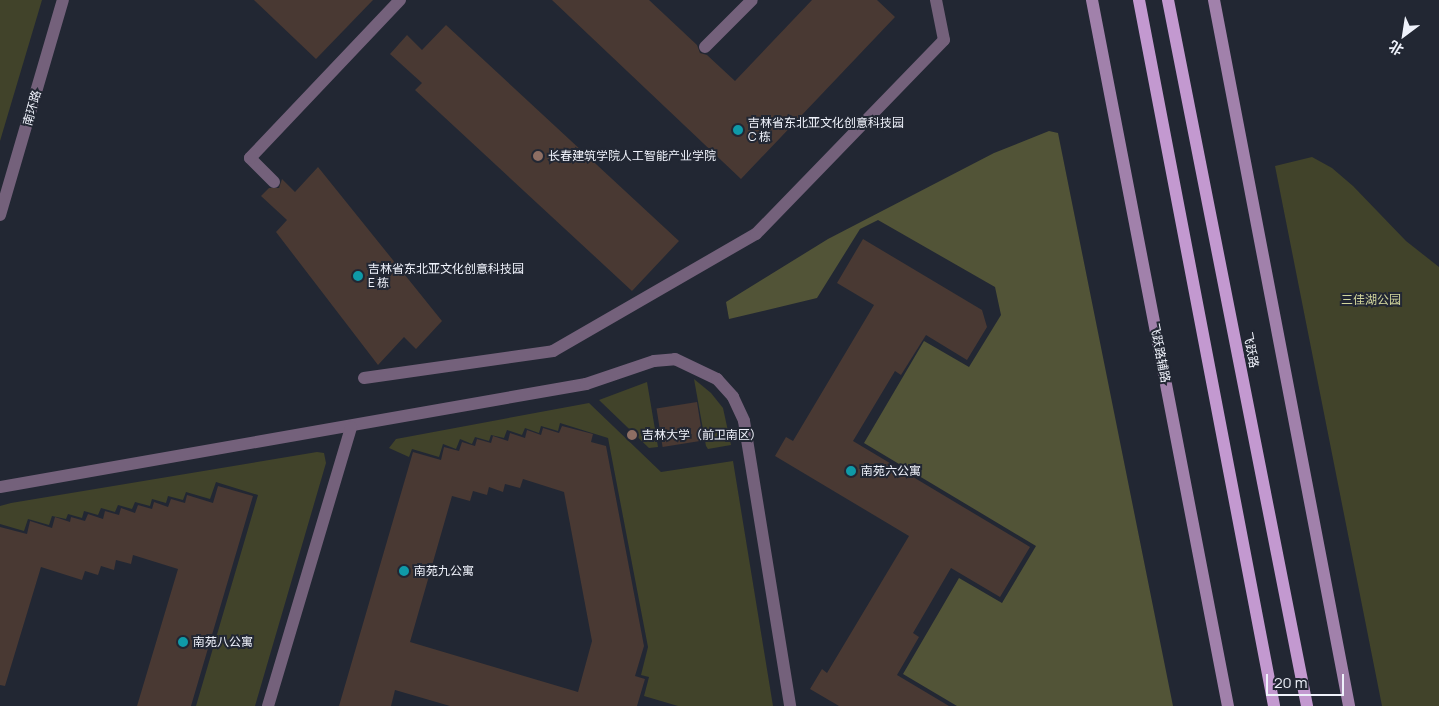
<!DOCTYPE html>
<meta charset="utf-8">
<style>
body{margin:0}
#map{position:relative;width:1439px;height:706px;overflow:hidden;background:#222733;font-family:Manrope,"Noto Sans SC",sans-serif}
div>[style]{position:absolute}
.green>*{inset:0;background:#41432a}
.forest>*{inset:0;background:#525437}
.building>*{inset:0;background:#493933;transform-origin:0 0}
.lane>*{height:12px;margin:-6px;padding:0 6px;transform-origin:6px;border-radius:6px;background:#74617b}
.secondary>*{height:12px;margin:-6px;padding:0 6px;transform-origin:6px;border-radius:6px;background:#a181ab}
.primary>*{height:12px;margin:-6px;padding:0 6px;transform-origin:6px;border-radius:6px;background:#c399d0}
.dots>*{width:14px;height:14px;translate:-50% -50%;box-sizing:border-box;border:2px solid #222733;border-radius:50%}
span{translate:-50% -50%;white-space:nowrap;text-align:center;line-height:1.15;-webkit-text-stroke:4px #222733;paint-order:stroke}
.street-label{font-size:12px;color:#eff2fb}
.poi-label{font-size:12px;color:#eff2fb}
.left{translate:0 -50%;text-align:left}
.park-label{font-size:12px;color:#d2d69d}
.north{position:absolute;left:1379px;top:10px;width:50px;height:50px;-webkit-text-stroke:4px #222733;paint-order:stroke;rotate:211deg;font-size:14px;font-weight:700;line-height:20px;text-align:center;color:#eff2fb}
.north::after{content:'';display:block;margin:auto;width:18px;height:22px;background:#eff2fb;clip-path:polygon(50% 0,100% 100%,50% 72%,0 100%)}
.scale{position:absolute;left:1266px;top:674px;width:78px;height:22px;box-sizing:border-box;border:2px solid #eff2fb;border-top:0;padding-left:6px;font-size:15px;line-height:18px;white-space:nowrap;color:#eff2fb;-webkit-text-stroke:4px #222733;paint-order:stroke}
</style>
<div id="map">
<div class="green">
<i style="clip-path:polygon(0 0,42px 0,0 141px)"></i>
<i style="clip-path:polygon(1312px 157px,1332px 168px,1353px 186px,1406px 241px,1439px 267px,1439px 706px,1382px 706px,1275px 166px)"></i>
<i style="clip-path:polygon(694px 379px,711px 393px,723px 408px,731px 445px,708px 449px,706px 446px)"></i>
<i style="clip-path:polygon(647px 382px,658px 447px,649px 448px,599px 400px)"></i>
<i style="clip-path:polygon(589px 403px,661px 472px,733px 461px,773px 706px,678px 706px,644px 696px,649px 677px,641px 675px,648px 647px,608px 438px,560px 423px,558px 431px,541px 426px,539px 433px,525px 428px,522px 435px,507px 430px,504px 438px,491px 435px,489px 441px,475px 437px,472px 444px,460px 439px,456px 449px,443px 444px,439px 457px,412px 449px,409px 457px,389px 448px,396px 439px)"></i>
<i style="clip-path:polygon(317px 452px,324px 453px,326px 463px,255px 706px,196px 706px,258px 495px,216px 482px,210px 499px,186px 492px,183px 500px,168px 496px,166px 503px,152px 499px,150px 506px,135px 502px,132px 509px,118px 505px,115px 512px,101px 508px,98px 515px,84px 511px,82px 518px,68px 514px,66px 519px,52px 516px,49px 525px,28px 519px,24px 531px,0 524px,0 506px,11px 503px)"></i>
</div>
<div class="forest">
<i style="clip-path:polygon(1049px 131px,1058px 133px,1173px 706px,957px 706px,903px 674px,959px 578px,1002px 603px,1036px 546px,864px 443px,924px 341px,969px 367px,1001px 315px,995px 287px,878px 220px,860px 229px,817px 298px,729px 319px,726px 302px,828px 239px,994px 153px)"></i>
</div>
<div class="building">
<i style="clip-path:polygon(254px 0,373px 0,316px 59px)"></i>
<i style="clip-path:polygon(552px 0,649px 0,697px 45px,700px 53px,707px 55px,735px 81px,812px 0,877px 0,895px 17px,741px 179px)"></i>
<i style="clip-path:polygon(446px 25px,679px 241px,632px 291px,415px 90px,422px 83px,390px 54px,407px 35px,422px 50px)"></i>
<i style="clip-path:polygon(318px 167px,442px 321px,416px 349px,404px 337px,378px 365px,276px 232px,287px 220px,261px 196px,269px 188px,279px 188px,282px 179px,295px 192px)"></i>
<i style="clip-path:polygon(863px 239px,982px 310px,987px 327px,967px 360px,926px 335px,901px 375px,895px 371px,853px 441px,1030px 547px,1000px 597px,951px 568px,913px 633px,919px 637px,897px 675px,949px 706px,839px 706px,810px 689px,822px 669px,827px 673px,909px 536px,775px 456px,786px 437px,793px 441px,874px 305px,837px 283px)"></i>
<i style="left:697px;top:402px;width:39px;height:41px;rotate:81deg"></i>
<i style="clip-path:polygon(evenodd,562px 426px,593px 434px,591px 442px,606px 446px,644px 646px,635px 676px,645px 679px,637px 706px,450px 706px,395px 690px,391px 706px,339px 706px,413px 452px,441px 460px,444px 447px,459px 451px,462px 442px,475px 446px,477px 439px,491px 443px,493px 436px,508px 441px,510px 433px,525px 438px,527px 430px,541px 435px,543px 428px,559px 433px,562px 426px,523px 479px,564px 492px,592px 641px,578px 692px,410px 642px,452px 496px,470px 501px,473px 491px,487px 495px,489px 487px,503px 492px,505px 484px,520px 488px,523px 479px)"></i>
<i style="clip-path:polygon(218px 486px,253px 496px,191px 706px,137px 706px,178px 569px,133px 555px,131px 564px,116px 560px,114px 570px,101px 566px,98px 575px,85px 571px,82px 580px,41px 567px,5px 686px,0 685px,0 527px,27px 534px,30px 521px,52px 528px,55px 517px,70px 522px,71px 517px,85px 521px,88px 514px,103px 519px,105px 511px,119px 515px,121px 508px,135px 513px,138px 505px,152px 509px,154px 502px,168px 507px,171px 499px,185px 503px,187px 495px,213px 503px)"></i>
</div>
<div class="lane">
<i style="left:705px;top:47px;width:66px;rotate:-45deg"></i>
<i style="left:274px;top:182px;width:34px;rotate:-135deg"></i>
<i style="left:250px;top:158px;width:218px;rotate:-46.5deg"></i>
<i style="left:0;top:215px;width:224px;rotate:-73.7deg"></i>
<i style="left:364px;top:378px;width:191px;rotate:-8.1deg"></i>
<i style="left:553px;top:351px;width:234px;rotate:-30deg"></i>
<i style="left:756px;top:234px;width:270px;rotate:-45.9deg"></i>
<i style="left:944px;top:40px;width:41px;rotate:-101.3deg"></i>
<i style="left:0;top:487px;width:595px;rotate:-9.97deg"></i>
<i style="left:586px;top:384px;width:72px;rotate:-18.7deg"></i>
<i style="left:654px;top:361px;width:21px;rotate:-5deg"></i>
<i style="left:675px;top:359px;width:47px;rotate:25.5deg"></i>
<i style="left:717px;top:379px;width:24px;rotate:48deg"></i>
<i style="left:733px;top:397px;width:26px;rotate:65deg"></i>
<i style="left:744px;top:421px;width:289px;rotate:80.8deg"></i>
<i style="left:268px;top:706px;width:291px;rotate:-73.4deg"></i>
</div>
<div class="secondary">
<i style="left:1092px;top:0;width:719px;rotate:79.1deg"></i>
<i style="left:1214px;top:0;width:719px;rotate:79.17deg"></i>
</div>
<div class="primary">
<i style="left:1139px;top:0;width:719px;rotate:79.17deg"></i>
<i style="left:1168px;top:0;width:720px;rotate:78.86deg"></i>
</div>
<div class="dots">
<i style="left:738px;top:130px;background:#0f9aa8"></i>
<i style="left:538px;top:156px;background:#8d6e63"></i>
<i style="left:358px;top:276px;background:#0f9aa8"></i>
<i style="left:632px;top:435px;background:#8d6e63"></i>
<i style="left:851px;top:471px;background:#0f9aa8"></i>
<i style="left:404px;top:571px;background:#0f9aa8"></i>
<i style="left:183px;top:642px;background:#0f9aa8"></i>
</div>
<div class="street-label">
<span style="left:32px;top:108px;rotate:-74deg">南环路</span>
<span style="left:1251px;top:350px;rotate:79deg">飞跃路</span>
<span style="left:1160px;top:353px;rotate:79deg">飞跃路辅路</span>
</div>
<div class="poi-label">
<span class="left" style="left:748px;top:130px">吉林省东北亚文化创意科技园<br>C 栋</span>
<span class="left" style="left:548px;top:156px">长春建筑学院人工智能产业学院</span>
<span class="left" style="left:368px;top:276px">吉林省东北亚文化创意科技园<br>E 栋</span>
<span class="left" style="left:642px;top:435px">吉林大学（前卫南区）</span>
<span class="left" style="left:861px;top:471px">南苑六公寓</span>
<span class="left" style="left:414px;top:571px">南苑九公寓</span>
<span class="left" style="left:193px;top:642px">南苑八公寓</span>
</div>
<div class="park-label">
<span style="left:1371px;top:300px">三佳湖公园</span>
</div>
<div class="north">北</div>
<div class="scale">20 m</div>
</div>
